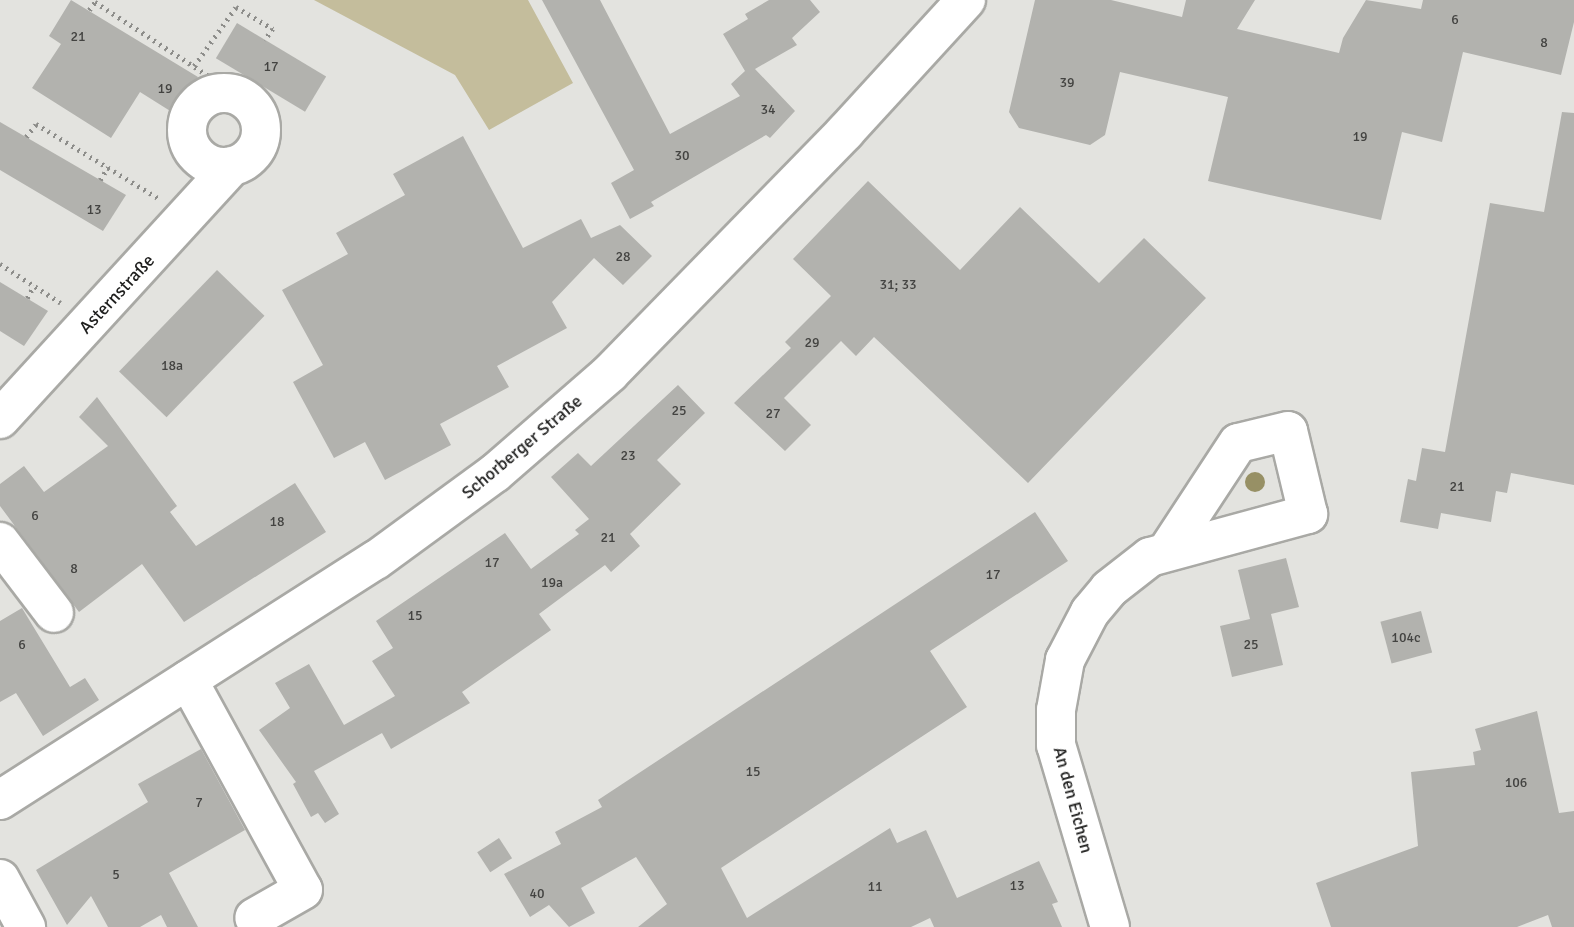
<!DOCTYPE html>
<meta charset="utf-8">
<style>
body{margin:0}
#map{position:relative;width:1574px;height:927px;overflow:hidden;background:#e3e3df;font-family:Signika,sans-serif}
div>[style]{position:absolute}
.green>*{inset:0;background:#c4bd9c}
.building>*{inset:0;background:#b2b2ae;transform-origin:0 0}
.path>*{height:4.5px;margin-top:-2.25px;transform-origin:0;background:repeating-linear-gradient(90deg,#8d8d8a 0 2px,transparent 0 7px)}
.roads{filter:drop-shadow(2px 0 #a9a9a5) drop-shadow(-2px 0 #a9a9a5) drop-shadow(0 2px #a9a9a5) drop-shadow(0 -2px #a9a9a5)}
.minor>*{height:38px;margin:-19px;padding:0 19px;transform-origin:19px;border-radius:19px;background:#fff}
.minor>.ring{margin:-19px;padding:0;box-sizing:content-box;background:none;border:38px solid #fff;border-radius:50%}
.trees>*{width:20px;height:20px;margin:-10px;border-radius:50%;background:#979065}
span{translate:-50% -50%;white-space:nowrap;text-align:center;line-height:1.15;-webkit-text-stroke:5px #fff;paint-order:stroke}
.number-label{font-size:14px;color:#434341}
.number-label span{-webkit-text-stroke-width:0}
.street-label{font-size:18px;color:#1e1e1d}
</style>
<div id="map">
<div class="green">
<i style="clip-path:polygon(314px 0,528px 0,573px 83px,489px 130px,455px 75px)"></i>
</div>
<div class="building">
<i style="clip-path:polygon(71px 0,198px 77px,175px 114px,140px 92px,111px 138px,32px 88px,61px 44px,49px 36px)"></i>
<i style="clip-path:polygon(542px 0,600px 0,670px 134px,740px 96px,731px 84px,745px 71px,723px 34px,748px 19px,745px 14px,769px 0,810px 0,820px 12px,792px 38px,797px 45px,755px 69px,795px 111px,770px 138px,766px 135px,651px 202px,654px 206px,630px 219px,611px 183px,634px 170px)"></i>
<i style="clip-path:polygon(1035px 0,1111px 0,1182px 17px,1186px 0,1255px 0,1237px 29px,1339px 53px,1343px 38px,1366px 0,1421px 9px,1423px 0,1574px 0,1574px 22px,1561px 75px,1463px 52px,1442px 142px,1402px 132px,1381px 220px,1208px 181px,1228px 97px,1120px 72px,1105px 135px,1090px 145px,1019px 128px,1009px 112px)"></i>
<i style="left:237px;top:23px;width:104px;height:41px;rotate:31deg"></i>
<i style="clip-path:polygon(1562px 112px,1574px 113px,1574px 485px,1511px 473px,1507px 493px,1496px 491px,1491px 522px,1441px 513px,1438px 529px,1400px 522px,1408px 479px,1416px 481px,1422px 448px,1445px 452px,1490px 203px,1544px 212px)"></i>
<i style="clip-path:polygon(0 122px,126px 195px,103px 231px,0 170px)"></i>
<i style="clip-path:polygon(463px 136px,523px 248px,581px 219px,591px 238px,620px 225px,652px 256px,623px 285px,594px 258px,552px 302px,567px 328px,497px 366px,509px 387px,440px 424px,451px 445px,385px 480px,365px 442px,334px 458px,293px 382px,323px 365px,282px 290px,348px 254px,336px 233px,405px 195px,393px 174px)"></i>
<i style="clip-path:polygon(868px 181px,960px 270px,1020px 207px,1099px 283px,1144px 238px,1206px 298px,1028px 483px,874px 337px,856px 356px,841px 341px,784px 398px,811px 425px,785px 451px,734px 403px,791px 348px,785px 342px,831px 296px,793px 259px)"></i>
<i style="left:217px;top:270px;width:66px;height:141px;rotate:44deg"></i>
<i style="clip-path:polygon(0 282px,48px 311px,24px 346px,0 331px)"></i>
<i style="clip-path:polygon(678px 385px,705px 413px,657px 460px,681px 484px,630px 534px,640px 546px,611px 572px,605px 565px,539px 614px,551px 630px,462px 692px,470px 703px,391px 749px,382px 733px,314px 771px,339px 814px,325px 823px,318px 813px,311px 817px,293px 784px,296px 782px,259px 730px,290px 708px,275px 683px,309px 664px,344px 725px,395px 696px,372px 661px,393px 648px,376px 621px,505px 533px,531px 569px,579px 534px,575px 530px,589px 519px,551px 477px,578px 453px,591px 466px)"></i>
<i style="clip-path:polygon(97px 397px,177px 506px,170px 512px,196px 546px,295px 483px,326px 532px,184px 622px,142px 564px,79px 612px,0 506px,0 484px,24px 466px,44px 492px,108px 446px,79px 417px)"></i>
<i style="clip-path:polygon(1035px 512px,1068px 561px,930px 651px,967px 707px,721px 868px,747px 918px,890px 828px,897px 843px,926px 830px,957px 898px,1039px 861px,1058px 902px,1052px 904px,1062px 927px,934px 927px,930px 918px,911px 927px,638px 927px,667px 904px,636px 857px,581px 888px,595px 913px,569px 927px,549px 905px,530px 917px,504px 874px,561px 844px,555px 832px,602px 807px,598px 800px)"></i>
<i style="clip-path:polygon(1286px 558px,1299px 607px,1271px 614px,1283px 665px,1232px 677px,1220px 626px,1250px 619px,1238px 570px)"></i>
<i style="clip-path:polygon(22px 608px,70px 687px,85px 678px,99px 700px,43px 736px,16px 693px,0 702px,0 621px)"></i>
<i style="left:1421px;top:611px;width:43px;height:42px;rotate:75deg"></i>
<i style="clip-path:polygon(1537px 711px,1559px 813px,1574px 811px,1574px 927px,1552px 927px,1548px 915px,1517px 927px,1331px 927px,1316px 883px,1418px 846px,1411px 772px,1475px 765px,1473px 752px,1481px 750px,1475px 729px)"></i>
<i style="clip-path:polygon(201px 749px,245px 830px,169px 873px,198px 927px,167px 927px,161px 915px,140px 927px,108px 927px,91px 896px,67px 925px,36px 870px,148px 802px,138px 784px)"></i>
<i style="left:499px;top:838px;width:24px;height:26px;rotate:57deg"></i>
</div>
<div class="path">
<i style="left:89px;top:10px;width:10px;rotate:-53deg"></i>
<i style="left:95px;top:2px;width:136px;rotate:33deg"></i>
<i style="left:194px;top:66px;width:72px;rotate:-54.6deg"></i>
<i style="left:236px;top:7px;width:43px;rotate:30.7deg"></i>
<i style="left:273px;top:29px;width:14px;rotate:126deg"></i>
<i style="left:26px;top:137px;width:16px;rotate:-52deg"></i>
<i style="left:36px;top:124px;width:143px;rotate:31.2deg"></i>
<i style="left:100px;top:180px;width:15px;rotate:-58deg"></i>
<i style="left:0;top:264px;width:72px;rotate:32.6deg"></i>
<i style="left:27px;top:298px;width:14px;rotate:-60deg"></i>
</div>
<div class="roads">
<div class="minor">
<i class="ring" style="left:187px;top:93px;width:36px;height:36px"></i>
<i style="left:0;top:419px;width:343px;rotate:-47.5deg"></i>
<i style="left:0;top:542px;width:89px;rotate:52.7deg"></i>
<i style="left:188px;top:680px;width:239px;rotate:61.3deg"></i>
<i style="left:303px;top:890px;width:56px;rotate:150.3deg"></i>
<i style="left:0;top:800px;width:446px;rotate:-32.6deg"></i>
<i style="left:376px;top:560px;width:147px;rotate:-36.2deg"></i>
<i style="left:495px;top:473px;width:152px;rotate:-41deg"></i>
<i style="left:610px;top:373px;width:337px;rotate:-45.7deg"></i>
<i style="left:845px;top:132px;width:179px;rotate:-47.5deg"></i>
<i style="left:0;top:879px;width:55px;rotate:61.6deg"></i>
<i style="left:1110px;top:927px;width:190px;rotate:-106.5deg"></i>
<i style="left:1056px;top:745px;width:35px;rotate:-90deg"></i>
<i style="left:1056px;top:710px;width:51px;rotate:-79.8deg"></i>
<i style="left:1065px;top:660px;width:54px;rotate:-62.5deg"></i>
<i style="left:1090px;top:612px;width:30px;rotate:-50deg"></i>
<i style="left:1109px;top:589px;width:52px;rotate:-38deg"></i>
<i style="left:1150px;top:557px;width:164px;rotate:-15.2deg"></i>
<i style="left:1308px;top:514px;width:85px;rotate:-103.5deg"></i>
<i style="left:1288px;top:431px;width:51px;rotate:166.5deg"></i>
<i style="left:1238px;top:443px;width:126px;rotate:123.3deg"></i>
</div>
</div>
<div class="trees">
<i style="left:1255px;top:482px"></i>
</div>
<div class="number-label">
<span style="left:1455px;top:20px">6</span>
<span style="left:78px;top:37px">21</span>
<span style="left:1544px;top:43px">8</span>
<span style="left:271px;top:67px">17</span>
<span style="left:1067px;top:83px">39</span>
<span style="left:165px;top:89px">19</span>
<span style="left:768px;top:110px">34</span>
<span style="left:1360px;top:137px">19</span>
<span style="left:682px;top:156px">30</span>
<span style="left:94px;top:210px">13</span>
<span style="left:623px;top:257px">28</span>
<span style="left:898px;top:285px">31; 33</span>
<span style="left:812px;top:343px">29</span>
<span style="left:172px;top:366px">18a</span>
<span style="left:679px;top:411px">25</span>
<span style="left:773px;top:414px">27</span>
<span style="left:628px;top:456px">23</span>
<span style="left:1457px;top:487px">21</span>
<span style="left:35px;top:516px">6</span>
<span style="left:277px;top:522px">18</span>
<span style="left:608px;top:538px">21</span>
<span style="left:492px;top:563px">17</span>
<span style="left:74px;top:569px">8</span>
<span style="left:993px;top:575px">17</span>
<span style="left:552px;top:583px">19a</span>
<span style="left:415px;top:616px">15</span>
<span style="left:1406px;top:638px">104c</span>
<span style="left:22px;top:645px">6</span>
<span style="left:1251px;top:645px">25</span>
<span style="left:753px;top:772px">15</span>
<span style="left:1516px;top:783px">106</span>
<span style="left:199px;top:803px">7</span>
<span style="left:116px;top:875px">5</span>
<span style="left:1017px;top:886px">13</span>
<span style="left:875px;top:887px">11</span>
<span style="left:537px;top:894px">40</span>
</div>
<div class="street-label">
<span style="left:117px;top:294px;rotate:-47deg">Asternstraße</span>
<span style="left:522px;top:447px;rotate:-40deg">Schorberger Straße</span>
<span style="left:1073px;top:800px;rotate:75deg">An den Eichen</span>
</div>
</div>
